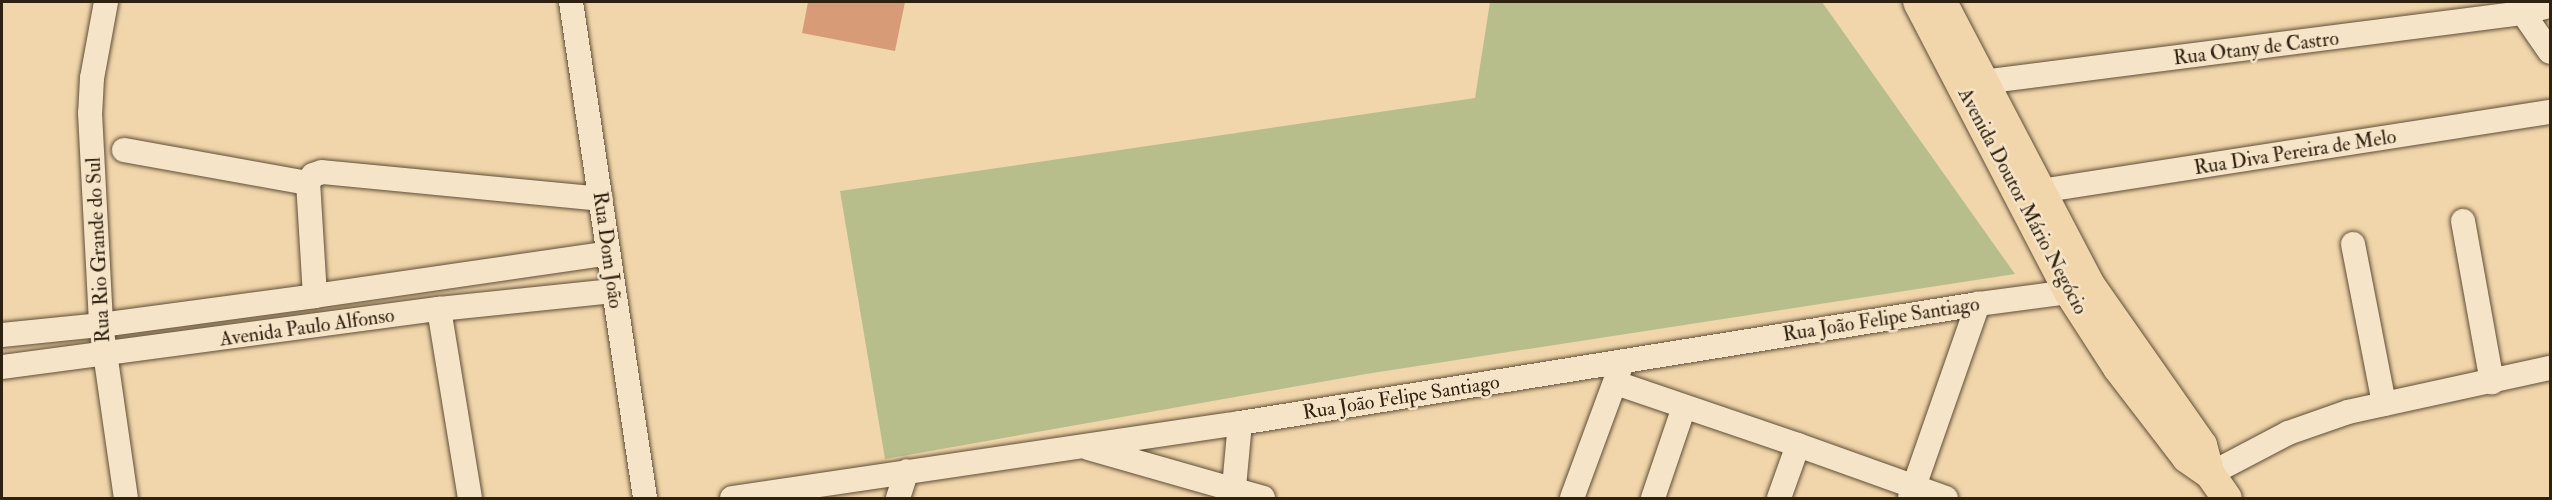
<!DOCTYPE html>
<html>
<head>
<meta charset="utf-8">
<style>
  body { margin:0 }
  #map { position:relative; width:2552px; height:500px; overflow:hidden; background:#f1d6ab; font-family:"IM FELL Double Pica",serif }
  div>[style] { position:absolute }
  .green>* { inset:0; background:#b8be8b }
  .building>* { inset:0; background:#d79b78 }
  .roads { filter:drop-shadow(0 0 2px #5f4e37) drop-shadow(0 0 2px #5f4e37) }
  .minor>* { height:24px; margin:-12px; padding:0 12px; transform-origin:12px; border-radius:12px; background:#f6e4c8 }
  .major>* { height:30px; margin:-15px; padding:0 15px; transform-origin:15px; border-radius:15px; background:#f1d6ab }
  span { translate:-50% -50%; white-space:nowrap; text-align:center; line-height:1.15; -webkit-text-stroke:5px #f6e4c8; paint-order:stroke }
  .street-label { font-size:20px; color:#2e2110 }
  .frame { position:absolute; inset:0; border:3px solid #2e2110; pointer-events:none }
</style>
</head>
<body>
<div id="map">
  <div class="green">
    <i style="clip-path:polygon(1490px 2px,1822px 2px,2015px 274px,1366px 374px,885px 459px,840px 191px,1475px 98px)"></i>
  </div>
  <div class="building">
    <i style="clip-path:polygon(808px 2px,905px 2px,895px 51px,802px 33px)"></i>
  </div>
  <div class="roads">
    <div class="minor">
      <i style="left:106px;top:2px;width:77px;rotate:100.4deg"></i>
      <i style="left:92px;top:78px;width:35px;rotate:93deg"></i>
      <i style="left:90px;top:113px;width:212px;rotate:87deg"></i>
      <i style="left:101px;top:325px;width:175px;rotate:81.8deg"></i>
      <i style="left:571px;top:2px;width:501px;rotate:81.51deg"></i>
      <i style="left:2523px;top:13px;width:47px;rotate:55.3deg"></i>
      <i style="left:1967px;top:84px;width:561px;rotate:-7.28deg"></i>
      <i style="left:2523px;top:13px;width:28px;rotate:-15deg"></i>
      <i style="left:124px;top:150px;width:187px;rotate:10.2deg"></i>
      <i style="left:2040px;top:191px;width:516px;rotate:-8.81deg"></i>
      <i style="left:2463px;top:221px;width:164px;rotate:79.8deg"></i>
      <i style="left:2353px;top:244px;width:163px;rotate:79deg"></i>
      <i style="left:315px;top:296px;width:113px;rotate:-93.5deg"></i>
      <i style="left:308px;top:183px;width:9px;rotate:-58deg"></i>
      <i style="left:313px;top:175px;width:9px;rotate:-18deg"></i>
      <i style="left:322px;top:172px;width:280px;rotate:5.5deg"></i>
      <i style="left:439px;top:309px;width:192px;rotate:80.7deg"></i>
      <i style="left:2px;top:335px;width:100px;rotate:-5.8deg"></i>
      <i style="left:101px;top:325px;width:216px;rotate:-7.7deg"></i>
      <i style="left:315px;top:296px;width:296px;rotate:-8.3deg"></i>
      <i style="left:2px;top:367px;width:441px;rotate:-7.6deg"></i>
      <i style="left:439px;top:309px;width:175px;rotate:-5.9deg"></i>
      <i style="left:1616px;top:383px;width:192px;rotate:18.8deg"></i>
      <i style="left:1798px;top:445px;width:157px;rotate:19.7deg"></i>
      <i style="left:1088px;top:448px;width:182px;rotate:15.9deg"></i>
      <i style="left:2210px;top:474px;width:88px;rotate:-27.7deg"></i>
      <i style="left:2288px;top:433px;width:64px;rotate:-19.3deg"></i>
      <i style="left:2348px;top:412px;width:207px;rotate:-12.3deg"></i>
      <i style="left:732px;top:498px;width:514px;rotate:-8.4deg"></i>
      <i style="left:1240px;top:423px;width:748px;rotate:-9.16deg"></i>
      <i style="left:1978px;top:304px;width:92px;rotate:-7.5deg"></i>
      <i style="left:898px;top:498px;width:28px;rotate:-72deg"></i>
      <i style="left:1233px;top:498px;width:75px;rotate:-84.7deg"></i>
      <i style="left:1572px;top:498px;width:139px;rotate:-69.7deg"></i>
      <i style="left:1653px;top:498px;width:96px;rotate:-71.2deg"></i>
      <i style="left:1779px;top:498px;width:56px;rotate:-70.3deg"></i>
      <i style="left:1910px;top:498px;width:206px;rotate:-70.7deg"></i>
    </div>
    <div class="major">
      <i style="left:1918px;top:2px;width:327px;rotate:62.5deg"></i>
      <i style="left:2069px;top:292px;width:90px;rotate:57.2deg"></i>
      <i style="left:2118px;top:368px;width:113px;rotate:52.5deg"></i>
      <i style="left:2187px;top:458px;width:28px;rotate:35deg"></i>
      <i style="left:1942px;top:2px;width:319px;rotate:62.4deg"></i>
      <i style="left:2090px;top:285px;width:195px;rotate:55deg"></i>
      <i style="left:2202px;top:445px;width:30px;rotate:75deg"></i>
      <i style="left:2210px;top:474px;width:29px;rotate:55deg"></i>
    </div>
  </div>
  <div class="street-label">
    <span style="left:2256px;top:48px;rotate:-7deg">Rua Otany de Castro</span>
    <span style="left:2295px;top:152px;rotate:-9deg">Rua Diva Pereira de Melo</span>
    <span style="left:2023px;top:201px;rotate:62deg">Avenida Doutor Mário Negócio</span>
    <span style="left:98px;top:250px;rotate:-93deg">Rua Rio Grande do Sul</span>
    <span style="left:608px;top:250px;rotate:82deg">Rua Dom João</span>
    <span style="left:1881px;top:319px;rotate:-9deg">Rua João Felipe Santiago</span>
    <span style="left:307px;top:327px;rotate:-8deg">Avenida Paulo Alfonso</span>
    <span style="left:1401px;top:397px;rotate:-9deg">Rua João Felipe Santiago</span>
  </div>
  <div class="frame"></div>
</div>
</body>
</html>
